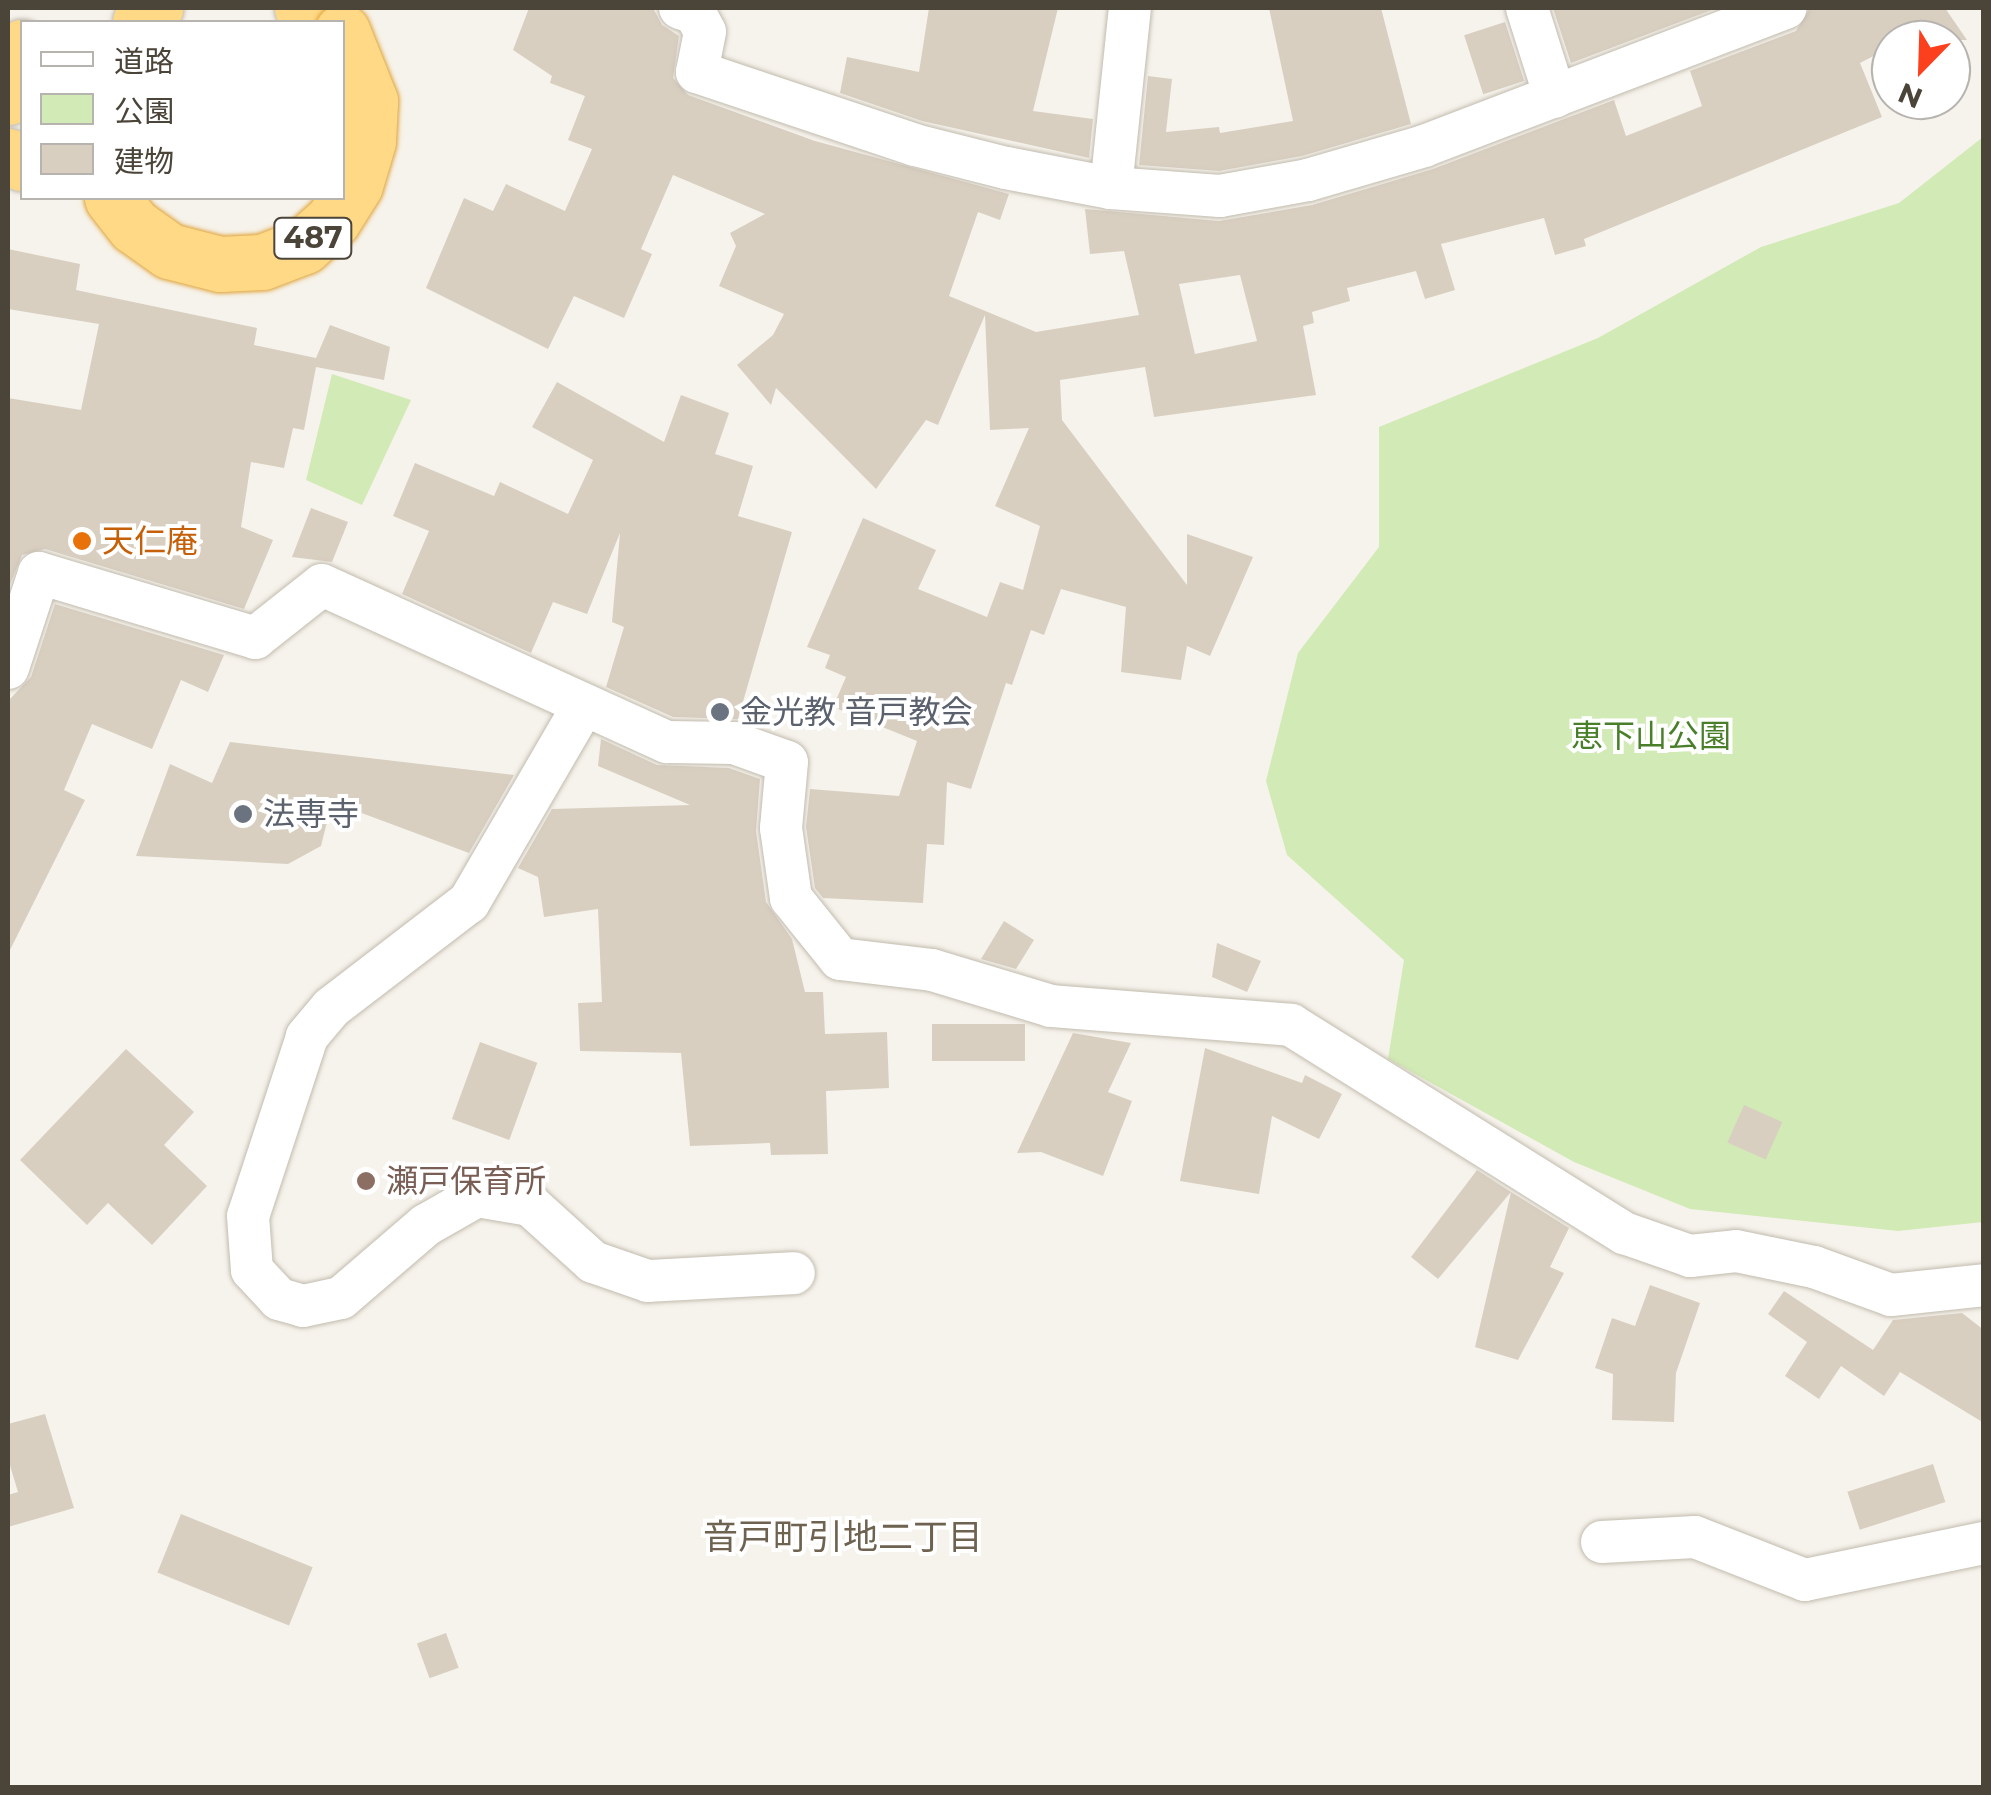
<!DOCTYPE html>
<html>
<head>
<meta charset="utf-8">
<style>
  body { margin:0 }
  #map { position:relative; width:1991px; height:1795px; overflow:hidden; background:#f6f3ec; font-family:Montserrat,"Noto Sans JP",sans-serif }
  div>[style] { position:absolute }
  .green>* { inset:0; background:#d2eab5 }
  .building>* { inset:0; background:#d8cfc1; transform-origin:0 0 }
  .roads { filter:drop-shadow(0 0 2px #c2bbae) drop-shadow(0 0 2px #c2bbae) }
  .minor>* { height:42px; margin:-21px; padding:0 21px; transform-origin:21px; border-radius:21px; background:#fff }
  .trunk>* { height:55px; margin:-27.5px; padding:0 27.5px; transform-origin:27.5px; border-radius:27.5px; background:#ffd985 }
  .bridges { filter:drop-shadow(0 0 2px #e0a43c) drop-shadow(0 0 2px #e0a43c) }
  .trunk-bridge>* { height:55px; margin:-27.5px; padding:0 27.5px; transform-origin:27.5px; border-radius:27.5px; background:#ffd985 }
  .dots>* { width:28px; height:28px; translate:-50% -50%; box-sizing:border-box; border:5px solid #fff; border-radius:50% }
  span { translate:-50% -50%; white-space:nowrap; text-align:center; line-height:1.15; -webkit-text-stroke:8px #fff; paint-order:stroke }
  .shield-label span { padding:2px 8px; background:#fff; border:2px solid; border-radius:8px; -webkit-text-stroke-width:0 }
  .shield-label { font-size:30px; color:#4b4439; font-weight:700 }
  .food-label { font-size:32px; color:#c56008 }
  .left { translate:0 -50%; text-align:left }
  .worship-label { font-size:32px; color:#5b616d }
  .park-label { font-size:32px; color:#4a7f2a }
  .education-label { font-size:32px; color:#785e54 }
  .neighbourhood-label { font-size:35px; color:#6e6250 }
  .frame { position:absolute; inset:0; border:10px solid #4b4439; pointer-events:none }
  .legend { position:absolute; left:20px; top:20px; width:325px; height:180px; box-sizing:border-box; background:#fff; border:2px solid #b7b4b0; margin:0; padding:12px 18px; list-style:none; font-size:30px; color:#4b4439 }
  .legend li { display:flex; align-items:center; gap:20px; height:50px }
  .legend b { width:50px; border:2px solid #b7b4b0 }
  .north { position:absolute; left:1871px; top:20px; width:100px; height:100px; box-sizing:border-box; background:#fff; border:2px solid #b7b4b0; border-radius:50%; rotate:203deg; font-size:28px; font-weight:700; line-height:40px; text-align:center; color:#4b4439 }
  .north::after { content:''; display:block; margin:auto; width:35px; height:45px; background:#fc3f1d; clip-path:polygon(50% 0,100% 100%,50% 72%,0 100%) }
</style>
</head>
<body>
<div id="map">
  <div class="green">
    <i style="clip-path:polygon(1983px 137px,1983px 1222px,1898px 1231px,1690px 1209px,1574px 1162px,1388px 1059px,1404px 960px,1287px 855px,1266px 781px,1298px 653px,1379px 547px,1379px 427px,1598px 338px,1761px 247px,1899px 203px)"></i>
    <i style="clip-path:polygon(332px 374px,411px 400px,362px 505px,306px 480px)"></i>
  </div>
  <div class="building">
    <i style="clip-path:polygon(evenodd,529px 8px,653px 8px,662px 25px,679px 36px,673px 78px,688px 95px,815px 141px,1009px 194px,1000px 220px,978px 212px,949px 296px,1036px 332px,1139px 315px,1124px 251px,1090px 254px,1085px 209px,1219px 221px,1312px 205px,1433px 169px,1614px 100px,1626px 136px,1702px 106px,1690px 71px,1796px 31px,1810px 8px,1945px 8px,1967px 40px,1891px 40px,1891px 47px,1860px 63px,1882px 117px,1584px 239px,1586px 246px,1555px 255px,1544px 218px,1441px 244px,1455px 290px,1425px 299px,1416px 271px,1347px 288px,1350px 301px,1312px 312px,1314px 323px,1303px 326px,1316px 395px,1154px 417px,1145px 367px,1060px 380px,1062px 420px,1187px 585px,1187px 534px,1253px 557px,1210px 656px,1187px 646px,1181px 680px,1121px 672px,1126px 607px,1061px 589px,1044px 635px,1031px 630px,1012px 685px,1006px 683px,971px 789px,947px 782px,944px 845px,927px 844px,923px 903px,823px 898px,815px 888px,806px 827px,810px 789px,899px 796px,917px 741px,833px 707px,846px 677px,825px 668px,830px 655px,807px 647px,863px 518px,936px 550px,918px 589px,987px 617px,1000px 582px,1023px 590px,1040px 526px,995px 506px,1029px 428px,990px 430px,985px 315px,938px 425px,926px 420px,876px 489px,776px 388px,771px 405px,737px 365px,773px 335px,784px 314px,719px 286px,736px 246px,730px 233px,765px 214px,673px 175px,641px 249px,652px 254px,624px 318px,574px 296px,548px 349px,426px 288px,464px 198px,493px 211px,506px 184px,565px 211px,592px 149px,568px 140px,585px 96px,550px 83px,552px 76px,513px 50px,529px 8px,1240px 275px,1257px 341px,1195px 354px,1179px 284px,1240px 275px)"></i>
    <i style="clip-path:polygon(929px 8px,1058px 8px,1033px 111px,1093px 119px,1089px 158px,922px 121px,840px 93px,847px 57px,919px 72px)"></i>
    <i style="clip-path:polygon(1269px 8px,1381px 8px,1411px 124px,1302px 156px,1219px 171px,1139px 165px,1148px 76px,1172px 79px,1166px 132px,1219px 127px,1220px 133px,1293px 121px)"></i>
    <i style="clip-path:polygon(1553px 8px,1717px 8px,1571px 63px)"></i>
    <i style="left:1505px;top:22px;width:62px;height:43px;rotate:72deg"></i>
    <i style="clip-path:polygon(8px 249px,80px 264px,76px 290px,257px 328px,254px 345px,316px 358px,330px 325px,390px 347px,384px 380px,316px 367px,304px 430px,293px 428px,284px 468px,251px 462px,241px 527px,273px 540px,244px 609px,45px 549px,22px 555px,8px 589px,8px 398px,81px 410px,99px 324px,8px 309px)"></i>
    <i style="clip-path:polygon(557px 382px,664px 442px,681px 395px,729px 413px,715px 454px,753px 466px,738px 516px,792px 532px,738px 719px,673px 717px,606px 687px,624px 627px,612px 622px,620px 533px,587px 614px,553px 602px,531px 653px,402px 594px,429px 531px,393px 516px,415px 463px,494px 496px,500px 482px,568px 514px,593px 460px,532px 427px)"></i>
    <i style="clip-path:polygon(311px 508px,348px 522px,332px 562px,292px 557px)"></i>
    <i style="clip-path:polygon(55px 604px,224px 655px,208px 692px,181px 680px,152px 749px,92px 724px,64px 790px,85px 800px,8px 954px,8px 701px,31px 677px)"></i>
    <i style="clip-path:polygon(601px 739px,657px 765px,729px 768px,760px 779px,756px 831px,766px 902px,792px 939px,805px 992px,823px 992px,825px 1034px,887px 1032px,889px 1088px,826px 1091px,828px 1154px,771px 1155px,770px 1143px,690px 1146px,681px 1053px,580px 1051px,578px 1003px,602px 1002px,598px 909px,544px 917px,538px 877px,518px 868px,552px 809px,690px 805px,598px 766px)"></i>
    <i style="clip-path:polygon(230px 742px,369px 758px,514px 775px,469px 853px,332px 802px,321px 846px,288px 864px,136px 856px,170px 764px,212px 783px)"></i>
    <i style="clip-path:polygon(1004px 921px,1034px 940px,1016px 969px,981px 959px)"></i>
    <i style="clip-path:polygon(1217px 943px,1261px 961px,1247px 992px,1212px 977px)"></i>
    <i style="left:932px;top:1024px;width:93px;height:37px"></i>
    <i style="clip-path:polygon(1073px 1033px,1131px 1043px,1108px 1092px,1132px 1101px,1103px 1176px,1041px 1152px,1017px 1153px)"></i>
    <i style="left:480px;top:1042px;width:61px;height:82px;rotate:20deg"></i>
    <i style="clip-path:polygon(1205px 1048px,1302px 1083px,1305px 1075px,1342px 1094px,1319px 1139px,1272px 1116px,1259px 1194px,1180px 1181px)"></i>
    <i style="clip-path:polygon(126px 1049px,194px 1112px,164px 1145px,207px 1186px,152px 1245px,108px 1203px,87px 1225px,20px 1160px)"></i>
    <i style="left:1744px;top:1105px;width:42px;height:41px;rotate:24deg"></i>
    <i style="clip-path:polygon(1477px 1170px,1511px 1192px,1438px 1279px,1411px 1257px)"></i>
    <i style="clip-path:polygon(1511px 1192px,1569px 1228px,1550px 1267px,1564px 1273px,1518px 1360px,1475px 1347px)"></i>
    <i style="clip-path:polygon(1650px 1285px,1700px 1303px,1676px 1373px,1674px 1422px,1612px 1420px,1613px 1374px,1595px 1368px,1612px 1318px,1635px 1326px)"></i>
    <i style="clip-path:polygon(1784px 1291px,1873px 1350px,1893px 1320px,1962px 1313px,1984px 1330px,1984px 1423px,1900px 1372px,1884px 1396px,1841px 1366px,1819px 1399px,1785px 1376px,1807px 1342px,1768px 1314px)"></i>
    <i style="clip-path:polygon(45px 1414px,74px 1508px,8px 1527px,8px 1495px,18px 1492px,8px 1459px,8px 1424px)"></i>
    <i style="left:1933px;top:1464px;width:40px;height:90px;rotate:72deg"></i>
    <i style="left:181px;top:1514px;width:142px;height:63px;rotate:22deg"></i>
    <i style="left:446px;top:1633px;width:37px;height:31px;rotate:70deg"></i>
  </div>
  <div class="roads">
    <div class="minor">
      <i style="left:680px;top:8px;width:16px;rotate:18deg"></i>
      <i style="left:695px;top:13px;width:21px;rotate:62deg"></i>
      <i style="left:705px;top:32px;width:41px;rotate:101.3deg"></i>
      <i style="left:697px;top:72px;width:230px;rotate:18.5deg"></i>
      <i style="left:915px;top:145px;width:94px;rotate:14.2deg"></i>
      <i style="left:1006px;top:168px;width:107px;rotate:10.8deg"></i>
      <i style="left:1111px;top:188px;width:109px;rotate:4.2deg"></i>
      <i style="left:1220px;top:196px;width:89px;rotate:-10.3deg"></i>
      <i style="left:1308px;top:180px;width:121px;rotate:-16.3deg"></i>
      <i style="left:1424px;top:146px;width:387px;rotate:-20.9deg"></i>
      <i style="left:1527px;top:8px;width:93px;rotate:72.5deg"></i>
      <i style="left:1111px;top:188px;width:181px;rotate:-84deg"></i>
      <i style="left:8px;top:668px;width:100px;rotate:-71.9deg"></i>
      <i style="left:39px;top:573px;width:226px;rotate:16.7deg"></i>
      <i style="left:255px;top:638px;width:85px;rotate:-38.3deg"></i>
      <i style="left:322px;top:585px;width:379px;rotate:24.5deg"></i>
      <i style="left:667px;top:742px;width:67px;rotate:0.9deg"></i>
      <i style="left:734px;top:743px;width:56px;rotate:19.7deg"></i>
      <i style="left:787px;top:762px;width:66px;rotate:95.2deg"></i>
      <i style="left:781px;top:828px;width:71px;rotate:81.9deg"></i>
      <i style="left:791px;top:898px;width:78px;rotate:51.2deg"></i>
      <i style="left:840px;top:959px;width:93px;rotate:6.8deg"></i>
      <i style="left:932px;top:970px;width:124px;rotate:16.8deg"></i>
      <i style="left:1051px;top:1006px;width:241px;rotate:4.5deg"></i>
      <i style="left:1291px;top:1025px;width:393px;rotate:32deg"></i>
      <i style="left:1624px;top:1233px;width:70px;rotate:19.2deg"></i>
      <i style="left:1690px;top:1256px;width:46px;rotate:-6.2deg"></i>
      <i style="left:1736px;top:1251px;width:80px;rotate:11.6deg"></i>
      <i style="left:1814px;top:1267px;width:82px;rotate:20deg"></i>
      <i style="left:1891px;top:1295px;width:94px;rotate:-6.1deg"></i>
      <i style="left:582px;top:708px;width:225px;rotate:120.2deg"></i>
      <i style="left:469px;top:902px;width:174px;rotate:142.5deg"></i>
      <i style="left:331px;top:1008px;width:38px;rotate:130deg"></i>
      <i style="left:307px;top:1037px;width:188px;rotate:108.2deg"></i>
      <i style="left:248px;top:1216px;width:54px;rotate:85.8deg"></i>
      <i style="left:252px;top:1270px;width:40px;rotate:47deg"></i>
      <i style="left:279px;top:1299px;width:25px;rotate:16deg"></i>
      <i style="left:303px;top:1306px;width:39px;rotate:-12deg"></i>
      <i style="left:341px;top:1298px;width:112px;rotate:-40.7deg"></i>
      <i style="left:426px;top:1225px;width:59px;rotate:-29.6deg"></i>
      <i style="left:477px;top:1196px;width:54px;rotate:9.6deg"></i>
      <i style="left:530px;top:1205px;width:85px;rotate:42.1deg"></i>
      <i style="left:593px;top:1262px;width:58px;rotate:19.1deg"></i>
      <i style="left:648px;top:1281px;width:146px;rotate:-3.1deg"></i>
      <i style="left:1602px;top:1542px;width:93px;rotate:-3.1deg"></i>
      <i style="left:1695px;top:1537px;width:118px;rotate:21.4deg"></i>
      <i style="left:1805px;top:1580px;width:183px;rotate:-11.7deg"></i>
    </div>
    <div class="trunk">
      <i style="left:302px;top:8px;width:24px;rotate:36deg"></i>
      <i style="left:140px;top:22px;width:21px;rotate:-43deg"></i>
      <i style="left:8px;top:97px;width:52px;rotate:-74.4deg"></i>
      <i style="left:8px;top:156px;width:16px;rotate:27deg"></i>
    </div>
  </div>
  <div class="bridges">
    <div class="trunk-bridge">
      <i style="left:112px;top:198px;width:36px;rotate:52deg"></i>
      <i style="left:134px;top:226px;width:43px;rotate:35.5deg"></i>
      <i style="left:169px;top:251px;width:53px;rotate:14.3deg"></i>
      <i style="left:220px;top:264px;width:42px;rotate:-2.7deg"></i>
      <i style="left:262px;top:262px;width:45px;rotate:-20.9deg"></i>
      <i style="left:304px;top:246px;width:39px;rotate:-42deg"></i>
      <i style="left:333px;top:220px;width:41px;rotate:-57.8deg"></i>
      <i style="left:355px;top:185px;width:46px;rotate:-73.5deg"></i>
      <i style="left:368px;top:141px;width:40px;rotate:-87.1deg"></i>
      <i style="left:370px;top:101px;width:75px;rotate:-111.8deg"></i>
    </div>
  </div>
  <div class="dots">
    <i style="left:82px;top:541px;background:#e8710a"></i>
    <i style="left:720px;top:712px;background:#6b7280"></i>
    <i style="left:243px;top:814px;background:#6b7280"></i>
    <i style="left:366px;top:1181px;background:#8d6e63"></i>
  </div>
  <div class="shield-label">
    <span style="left:313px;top:238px">487</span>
  </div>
  <div class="food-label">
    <span class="left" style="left:102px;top:541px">天仁庵</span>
  </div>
  <div class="worship-label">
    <span class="left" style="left:740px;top:712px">金光教 音戸教会</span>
    <span class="left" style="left:263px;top:814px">法専寺</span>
  </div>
  <div class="park-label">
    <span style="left:1651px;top:736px">恵下山公園</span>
  </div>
  <div class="education-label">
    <span class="left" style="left:386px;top:1181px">瀬戸保育所</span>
  </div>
  <div class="neighbourhood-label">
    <span style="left:843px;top:1537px">音戸町引地二丁目</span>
  </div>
  <div class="frame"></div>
  <ul class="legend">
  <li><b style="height:12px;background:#fff"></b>道路</li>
  <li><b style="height:28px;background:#d2eab5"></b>公園</li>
  <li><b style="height:28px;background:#d8cfc1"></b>建物</li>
  </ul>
  <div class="north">N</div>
</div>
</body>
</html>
